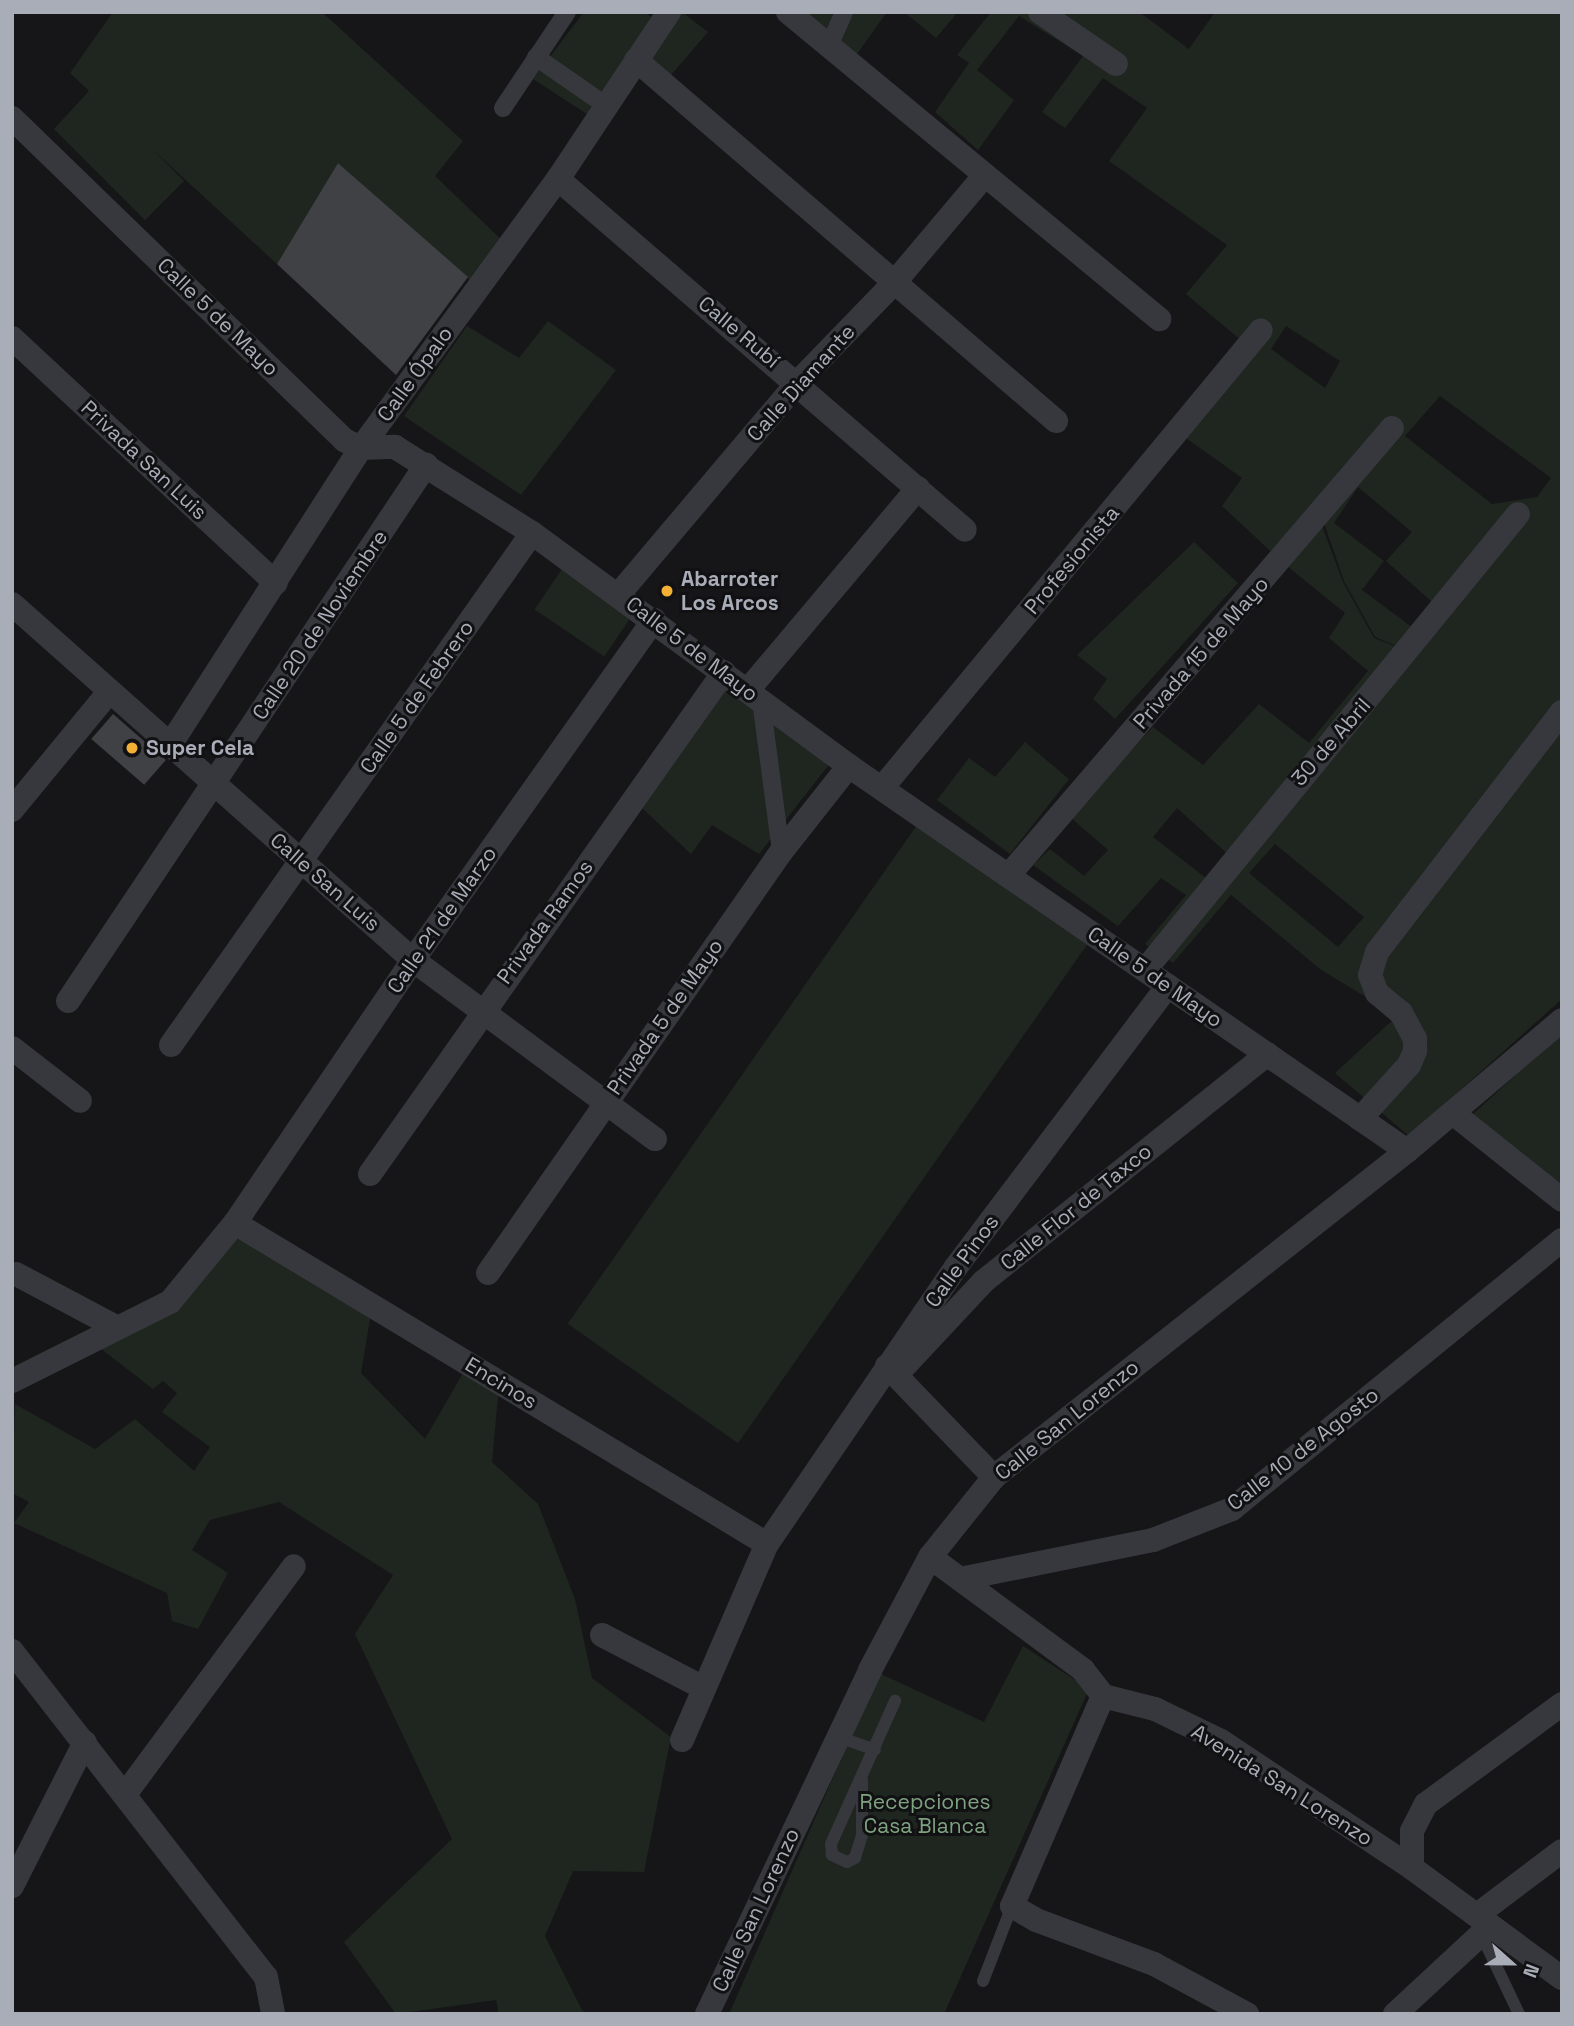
<!DOCTYPE html>
<html>
<head>
<meta charset="utf-8">
<style>
  body { margin:0 }
  #map { position:relative; width:1574px; height:2026px; overflow:hidden; background:#161618; font-family:"Space Grotesk",sans-serif }
  div>[style] { position:absolute }
  .green>* { inset:0; background:#1e261f; transform-origin:0 0 }
  .building>* { inset:0; background:#404145; transform-origin:0 0 }
  .service>* { height:12px; margin:-6px; padding:0 6px; transform-origin:6px; border-radius:6px; background:#37383d }
  .pedestrian>* { height:18px; margin:-9px; padding:0 9px; transform-origin:9px; border-radius:9px; background:#37383d }
  .minor>* { height:24px; margin:-12px; padding:0 12px; transform-origin:12px; border-radius:12px; background:#37383d }
  .dots>* { width:19px; height:19px; translate:-50% -50%; box-sizing:border-box; border:4px solid #111113; border-radius:50% }
  span { translate:-50% -50%; white-space:nowrap; text-align:center; line-height:1.15; -webkit-text-stroke:6px #111113; paint-order:stroke }
  .street-label { font-size:21px; color:#a8adb8 }
  .poi-label { font-size:21px; color:#a8adb8; font-weight:700 }
  .left { translate:0 -50%; text-align:left }
  .park-label { font-size:21px; color:#7fa381 }
  .frame { position:absolute; inset:0; border:14px solid #a8adb8; pointer-events:none }
  .north { position:absolute; left:1476px; top:1928px; width:70px; height:70px; -webkit-text-stroke:5px #111113; paint-order:stroke; rotate:111deg; font-size:19px; font-weight:700; line-height:28px; text-align:center; color:#a8adb8 }
  .north::after { content:''; display:block; margin:auto; width:24px; height:32px; background:#a8adb8; clip-path:polygon(50% 0,100% 100%,50% 72%,0 100%) }
</style>
</head>
<body>
<div id="map">
  <div class="green">
    <i style="clip-path:polygon(113px 12px,322px 12px,463px 141px,435px 176px,506px 244px,477px 286px,338px 163px,277px 264px,152px 149px,184px 181px,145px 220px,54px 129px,89px 91px,70px 73px)"></i>
    <i style="clip-path:polygon(584px 12px,645px 12px,659px 23px,593px 118px,533px 79px)"></i>
    <i style="clip-path:polygon(673px 12px,682px 12px,708px 32px,665px 82px,638px 60px)"></i>
    <i style="clip-path:polygon(793px 12px,887px 12px,852px 61px)"></i>
    <i style="clip-path:polygon(904px 12px,958px 12px,936px 38px)"></i>
    <i style="clip-path:polygon(evenodd,991px 12px,1139px 12px,1189px 49px,1215px 12px,1562px 12px,1562px 999px,1409px 1136px,1335px 1073px,1397px 1016px,1320px 969px,1231px 895px,1173px 963px,1145px 944px,1186px 895px,1161px 878px,1118px 926px,1033px 865px,1050px 849px,1084px 876px,1108px 850px,1070px 817px,1153px 727px,1203px 765px,1259px 704px,1309px 743px,1368px 671px,1329px 638px,1345px 613px,1287px 566px,1321px 523px,1343px 582px,1374px 638px,1418px 655px,1375px 637px,1344px 581px,1321px 514px,1280px 560px,1222px 506px,1242px 478px,1179px 433px,1249px 347px,1186px 294px,1227px 245px,1109px 161px,1147px 108px,1103px 78px,1065px 128px,1042px 112px,1083px 56px,1019px 16px,977px 70px,1014px 100px,978px 150px,935px 112px,969px 63px,957px 55px,991px 12px,1286px 326px,1340px 361px,1325px 388px,1271px 349px,1286px 326px,991px 12px,1440px 396px,1551px 478px,1537px 497px,1492px 504px,1405px 436px,1440px 396px,991px 12px,1358px 487px,1412px 532px,1386px 561px,1432px 602px,1416px 630px,1362px 590px,1384px 561px,1334px 523px,1358px 487px,991px 12px,1177px 808px,1231px 857px,1206px 878px,1153px 837px,1177px 808px,991px 12px,1275px 844px,1364px 917px,1338px 947px,1249px 873px,1275px 844px)"></i>
    <i style="clip-path:polygon(548px 321px,616px 370px,521px 495px,404px 416px,467px 326px,519px 358px)"></i>
    <i style="clip-path:polygon(1194px 542px,1238px 583px,1115px 719px,1093px 699px,1107px 679px,1077px 655px)"></i>
    <i style="left:562px;top:569px;width:84px;height:49px;rotate:34deg"></i>
    <i style="clip-path:polygon(726px 686px,831px 762px,759px 854px,712px 825px,691px 854px,642px 808px)"></i>
    <i style="clip-path:polygon(1025px 742px,1069px 779px,1010px 854px,937px 800px,969px 758px,995px 777px)"></i>
    <i style="left:917px;top:825px;width:208px;height:609px;rotate:35deg"></i>
    <i style="clip-path:polygon(1562px 1033px,1562px 1196px,1473px 1114px)"></i>
    <i style="clip-path:polygon(240px 1231px,371px 1313px,361px 1373px,425px 1439px,467px 1366px,499px 1386px,492px 1462px,538px 1504px,575px 1599px,592px 1678px,671px 1737px,644px 1872px,573px 1871px,545px 1936px,582px 2010px,588px 2014px,499px 2014px,496px 2000px,396px 2014px,344px 1942px,452px 1839px,355px 1634px,393px 1575px,279px 1502px,210px 1520px,192px 1550px,228px 1573px,198px 1629px,172px 1621px,167px 1593px,14px 1523px,29px 1502px,12px 1493px,15px 1404px,95px 1449px,135px 1419px,194px 1471px,210px 1447px,162px 1412px,177px 1393px,163px 1381px,153px 1389px,100px 1348px)"></i>
    <i style="clip-path:polygon(1023px 1646px,1089px 1689px,944px 2014px,729px 2014px,879px 1673px,984px 1722px)"></i>
  </div>
  <div class="building">
    <i style="clip-path:polygon(338px 163px,468px 277px,396px 375px,277px 264px)"></i>
    <i style="left:113px;top:714px;width:70px;height:33px;rotate:41deg"></i>
  </div>
  <div class="service">
    <i style="left:838px;top:1737px;width:39px;rotate:19deg"></i>
    <i style="left:862px;top:1780px;width:55px;rotate:90deg"></i>
    <i style="left:862px;top:1835px;width:24px;rotate:107deg"></i>
    <i style="left:855px;top:1858px;width:9px;rotate:153deg"></i>
    <i style="left:847px;top:1862px;width:17px;rotate:-155deg"></i>
    <i style="left:832px;top:1855px;width:11px;rotate:-95deg"></i>
    <i style="left:831px;top:1844px;width:157px;rotate:-65.9deg"></i>
    <i style="left:1481px;top:1934px;width:89px;rotate:64.6deg"></i>
    <i style="left:983px;top:1981px;width:80px;rotate:-68.9deg"></i>
  </div>
  <div class="pedestrian">
    <i style="left:829px;top:46px;width:37px;rotate:-66deg"></i>
    <i style="left:536px;top:57px;width:84px;rotate:34.8deg"></i>
    <i style="left:503px;top:108px;width:115px;rotate:-56.3deg"></i>
    <i style="left:761px;top:700px;width:153px;rotate:82.5deg"></i>
  </div>
  <div class="minor">
    <i style="left:788px;top:12px;width:482px;rotate:39.6deg"></i>
    <i style="left:1040px;top:12px;width:92px;rotate:34.4deg"></i>
    <i style="left:636px;top:60px;width:554px;rotate:40.68deg"></i>
    <i style="left:12px;top:118px;width:463px;rotate:44.1deg"></i>
    <i style="left:344px;top:440px;width:19px;rotate:25deg"></i>
    <i style="left:361px;top:448px;width:34px;rotate:-2deg"></i>
    <i style="left:395px;top:447px;width:162px;rotate:32.1deg"></i>
    <i style="left:532px;top:533px;width:393px;rotate:36.3deg"></i>
    <i style="left:849px;top:766px;width:678px;rotate:34.6deg"></i>
    <i style="left:558px;top:179px;width:537px;rotate:40.77deg"></i>
    <i style="left:12px;top:338px;width:360px;rotate:42.9deg"></i>
    <i style="left:619px;top:594px;width:277px;rotate:-49.8deg"></i>
    <i style="left:798px;top:382px;width:138px;rotate:-45.9deg"></i>
    <i style="left:894px;top:283px;width:141px;rotate:-49.9deg"></i>
    <i style="left:12px;top:604px;width:536px;rotate:41.6deg"></i>
    <i style="left:413px;top:960px;width:301px;rotate:36.5deg"></i>
    <i style="left:748px;top:690px;width:264px;rotate:-49.9deg"></i>
    <i style="left:172px;top:742px;width:350px;rotate:-57.3deg"></i>
    <i style="left:361px;top:448px;width:333px;rotate:-53.8deg"></i>
    <i style="left:558px;top:179px;width:201px;rotate:-56.4deg"></i>
    <i style="left:882px;top:788px;width:594px;rotate:-50.39deg"></i>
    <i style="left:12px;top:810px;width:153px;rotate:-50.6deg"></i>
    <i style="left:1008px;top:876px;width:590px;rotate:-49.4deg"></i>
    <i style="left:1145px;top:970px;width:589px;rotate:-50.72deg"></i>
    <i style="left:68px;top:1001px;width:645px;rotate:-56.26deg"></i>
    <i style="left:171px;top:1045px;width:626px;rotate:-54.81deg"></i>
    <i style="left:12px;top:1048px;width:86px;rotate:37.9deg"></i>
    <i style="left:1453px;top:1113px;width:139px;rotate:38.6deg"></i>
    <i style="left:1360px;top:1119px;width:73px;rotate:-47.8deg"></i>
    <i style="left:1409px;top:1065px;width:15px;rotate:-67deg"></i>
    <i style="left:1415px;top:1051px;width:12px;rotate:-90deg"></i>
    <i style="left:1415px;top:1039px;width:30px;rotate:-118deg"></i>
    <i style="left:1401px;top:1013px;width:31px;rotate:-140deg"></i>
    <i style="left:1377px;top:993px;width:19px;rotate:-111deg"></i>
    <i style="left:1370px;top:975px;width:24px;rotate:-73deg"></i>
    <i style="left:1377px;top:952px;width:303px;rotate:-52.4deg"></i>
    <i style="left:370px;top:1174px;width:614px;rotate:-54.81deg"></i>
    <i style="left:235px;top:1223px;width:621px;rotate:31.11deg"></i>
    <i style="left:488px;top:1273px;width:513px;rotate:-55.16deg"></i>
    <i style="left:781px;top:852px;width:110px;rotate:-51.7deg"></i>
    <i style="left:16px;top:1274px;width:115px;rotate:27.9deg"></i>
    <i style="left:887px;top:1366px;width:154px;rotate:46.1deg"></i>
    <i style="left:897px;top:1374px;width:127px;rotate:-46.9deg"></i>
    <i style="left:984px;top:1281px;width:363px;rotate:-38.7deg"></i>
    <i style="left:12px;top:1381px;width:177px;rotate:-26.6deg"></i>
    <i style="left:170px;top:1302px;width:102px;rotate:-50.6deg"></i>
    <i style="left:235px;top:1223px;width:318px;rotate:-55.9deg"></i>
    <i style="left:413px;top:960px;width:417px;rotate:-54.7deg"></i>
    <i style="left:930px;top:1557px;width:190px;rotate:36.4deg"></i>
    <i style="left:1083px;top:1670px;width:33px;rotate:52deg"></i>
    <i style="left:1103px;top:1696px;width:54px;rotate:14deg"></i>
    <i style="left:1155px;top:1709px;width:73px;rotate:25.9deg"></i>
    <i style="left:1221px;top:1741px;width:229px;rotate:33.6deg"></i>
    <i style="left:1412px;top:1868px;width:186px;rotate:36.3deg"></i>
    <i style="left:960px;top:1579px;width:197px;rotate:-11.4deg"></i>
    <i style="left:1153px;top:1540px;width:85px;rotate:-21.4deg"></i>
    <i style="left:1232px;top:1509px;width:426px;rotate:-39.2deg"></i>
    <i style="left:602px;top:1635px;width:115px;rotate:27.5deg"></i>
    <i style="left:12px;top:1651px;width:413px;rotate:52.1deg"></i>
    <i style="left:266px;top:1977px;width:38px;rotate:79deg"></i>
    <i style="left:1103px;top:1696px;width:229px;rotate:113.4deg"></i>
    <i style="left:1012px;top:1906px;width:28px;rotate:30deg"></i>
    <i style="left:1036px;top:1920px;width:126px;rotate:20.4deg"></i>
    <i style="left:1154px;top:1964px;width:106px;rotate:28.3deg"></i>
    <i style="left:682px;top:1740px;width:214px;rotate:-66.6deg"></i>
    <i style="left:767px;top:1544px;width:335px;rotate:-55.7deg"></i>
    <i style="left:956px;top:1267px;width:352px;rotate:-53deg"></i>
    <i style="left:126px;top:1793px;width:282px;rotate:-53.5deg"></i>
    <i style="left:1412px;top:1868px;width:37px;rotate:-90deg"></i>
    <i style="left:1412px;top:1831px;width:30px;rotate:-63deg"></i>
    <i style="left:1426px;top:1804px;width:169px;rotate:-36.3deg"></i>
    <i style="left:12px;top:1886px;width:161px;rotate:-63.1deg"></i>
    <i style="left:1477px;top:1915px;width:106px;rotate:-37deg"></i>
    <i style="left:707px;top:2014px;width:381px;rotate:-64.6deg"></i>
    <i style="left:870px;top:1670px;width:128px;rotate:-62deg"></i>
    <i style="left:930px;top:1557px;width:102px;rotate:-51.3deg"></i>
    <i style="left:994px;top:1477px;width:526px;rotate:-38.29deg"></i>
    <i style="left:1407px;top:1151px;width:203px;rotate:-40.2deg"></i>
    <i style="left:1395px;top:2014px;width:129px;rotate:-42.8deg"></i>
  </div>
  <div class="dots">
    <i style="left:667px;top:591px;background:#f2b134"></i>
    <i style="left:132px;top:748px;background:#f2b134"></i>
  </div>
  <div class="street-label">
    <span style="left:218px;top:317px;rotate:44deg">Calle 5 de Mayo</span>
    <span style="left:739px;top:332px;rotate:40deg">Calle Rubí</span>
    <span style="left:415px;top:374px;rotate:-54deg">Calle Ópalo</span>
    <span style="left:801px;top:383px;rotate:-48deg">Calle Diamante</span>
    <span style="left:144px;top:460px;rotate:43deg">Privada San Luis</span>
    <span style="left:1072px;top:560px;rotate:-50deg">Profesionista</span>
    <span style="left:320px;top:625px;rotate:-56deg">Calle 20 de Noviembre</span>
    <span style="left:692px;top:649px;rotate:37deg">Calle 5 de Mayo</span>
    <span style="left:1201px;top:653px;rotate:-49deg">Privada 15 de Mayo</span>
    <span style="left:417px;top:697px;rotate:-55deg">Calle 5 de Febrero</span>
    <span style="left:1331px;top:742px;rotate:-49deg">30 de Abril</span>
    <span style="left:325px;top:882px;rotate:41deg">Calle San Luis</span>
    <span style="left:442px;top:920px;rotate:-55deg">Calle 21 de Marzo</span>
    <span style="left:545px;top:922px;rotate:-54deg">Privada Ramos</span>
    <span style="left:1155px;top:977px;rotate:35deg">Calle 5 de Mayo</span>
    <span style="left:665px;top:1017px;rotate:-55deg">Privada 5 de Mayo</span>
    <span style="left:1076px;top:1207px;rotate:-39deg">Calle Flor de Taxco</span>
    <span style="left:962px;top:1261px;rotate:-54deg">Calle Pinos</span>
    <span style="left:501px;top:1383px;rotate:31deg">Encinos</span>
    <span style="left:1067px;top:1420px;rotate:-39deg">Calle San Lorenzo</span>
    <span style="left:1303px;top:1449px;rotate:-38deg">Calle 10 de Agosto</span>
    <span style="left:1282px;top:1785px;rotate:32deg">Avenida San Lorenzo</span>
    <span style="left:756px;top:1910px;rotate:-65deg">Calle San Lorenzo</span>
  </div>
  <div class="poi-label">
    <span class="left" style="left:681px;top:591px">Abarroter<br>Los Arcos</span>
    <span class="left" style="left:146px;top:748px">Super Cela</span>
  </div>
  <div class="park-label">
    <span style="left:925px;top:1814px">Recepciones<br>Casa Blanca</span>
  </div>
  <div class="frame"></div>
  <div class="north">N</div>
</div>
</body>
</html>
